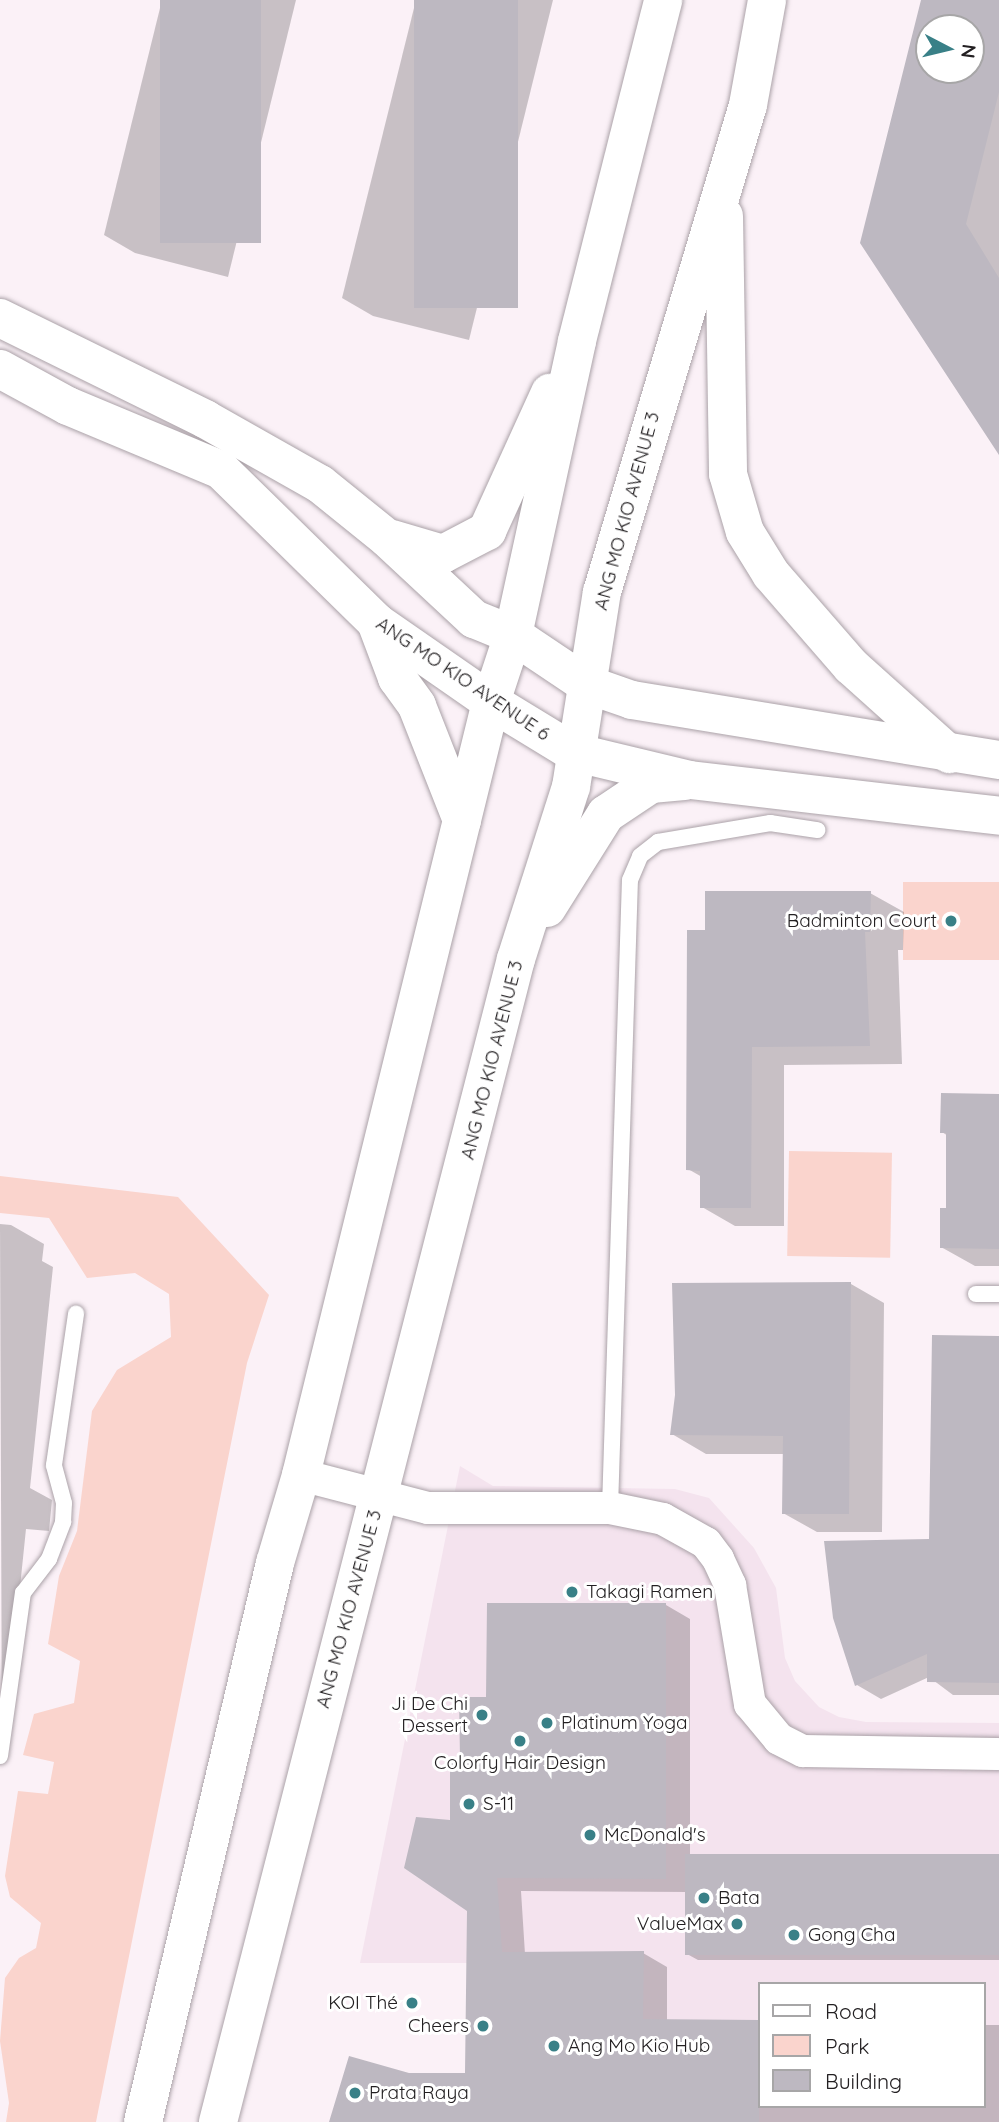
<!DOCTYPE html>
<html>
<head>
<meta charset="utf-8">
<style>
  body { margin:0 }
  #map { position:relative; width:999px; height:2122px; overflow:hidden; background:#fbf1f7; font-family:Quicksand,sans-serif }
  div>[style] { position:absolute }
  .built>* { inset:0; background:#f4e3ee }
  .green>* { inset:0; background:#fad4cd; transform-origin:0 0 }
  .shadow>* { inset:0; background:#0003 }
  .building>* { inset:0; background:#bdb8c1; transform-origin:0 0 }
  .roads { filter:drop-shadow(0 0 2px #aba2a8) drop-shadow(0 0 2px #aba2a8) }
  .lane>* { height:16px; margin:-8px; padding:0 8px; transform-origin:8px; border-radius:8px; background:#fff }
  .street>* { height:32px; margin:-16px; padding:0 16px; transform-origin:16px; border-radius:16px; background:#fff }
  .primary>* { height:38px; margin:-19px; padding:0 19px; transform-origin:19px; border-radius:19px; background:#fff }
  .dots>* { width:19px; height:19px; translate:-50% -50%; box-sizing:border-box; border:4px solid #fff; border-radius:50% }
  span { translate:-50% -50%; white-space:nowrap; text-align:center; line-height:1.15; -webkit-text-stroke:6px #fff; paint-order:stroke }
  .street-label { font-size:19px; color:#232022 }
  .poi-label { font-size:19px; color:#232022 }
  .right { translate:-100% -50%; text-align:right }
  .left { translate:0 -50%; text-align:left }
  .legend { position:absolute; left:758px; top:1982px; width:228px; height:126px; box-sizing:border-box; background:#fff; border:2px solid #a7a6a7; margin:0; padding:9px 12px; list-style:none; font-size:21px; color:#232022 }
  .legend li { display:flex; align-items:center; gap:14px; height:35px }
  .legend b { width:35px; border:2px solid #a7a6a7 }
  .north { position:absolute; left:915px; top:14px; width:70px; height:70px; box-sizing:border-box; background:#fff; border:2px solid #a7a6a7; border-radius:50%; rotate:97deg; font-size:19px; font-weight:700; line-height:28px; text-align:center; color:#232022 }
  .north::after { content:''; display:block; margin:auto; width:24px; height:32px; background:#398087; clip-path:polygon(50% 0,100% 100%,50% 72%,0 100%) }
</style>
</head>
<body>
<div id="map">
  <div class="built">
    <i style="clip-path:polygon(evenodd,460px 1466px,493px 1486px,675px 1489px,709px 1498px,754px 1548px,776px 1588px,785px 1658px,795px 1681px,819px 1707px,839px 1717px,866px 1722px,999px 1723px,999px 2122px,623px 2122px,623px 1963px,360px 1963px,460px 1466px,759px 1984px,983px 1984px,983px 2106px,759px 2106px,759px 1984px)"></i>
  </div>
  <div class="green">
    <i style="left:903px;top:882px;width:96px;height:78px"></i>
    <i style="left:789px;top:1151px;width:103px;height:105px;rotate:1deg"></i>
    <i style="clip-path:polygon(0 1176px,178px 1197px,269px 1295px,247px 1363px,96px 2122px,6px 2122px,9px 2103px,0 2041px,5px 1978px,19px 1958px,36px 1948px,41px 1923px,10px 1897px,5px 1876px,18px 1791px,48px 1794px,54px 1762px,23px 1755px,34px 1714px,74px 1703px,80px 1661px,48px 1644px,59px 1576px,77px 1531px,92px 1411px,117px 1370px,171px 1337px,169px 1294px,135px 1273px,87px 1278px,49px 1218px,0 1213px)"></i>
  </div>
  <div class="shadow">
    <i style="clip-path:polygon(162px 0,296px 0,228px 277px,135px 253px,104px 235px)"></i>
    <i style="clip-path:polygon(416px 0,553px 0,469px 340px,373px 316px,342px 298px)"></i>
    <i style="clip-path:polygon(evenodd,923px 0,999px 0,999px 452px,862px 243px,923px 0,929px 28px,971px 28px,971px 70px,929px 70px,929px 28px)"></i>
    <i style="clip-path:polygon(870px 893px,904px 912px,903px 950px,898px 950px,902px 1064px,784px 1065px,784px 1226px,735px 1226px,702px 1207px,702px 1177px,688px 1169px,706px 932px)"></i>
    <i style="clip-path:polygon(999px 1096px,999px 1266px,975px 1266px,941px 1247px,948px 1210px,948px 1136px,942px 1132px)"></i>
    <i style="clip-path:polygon(0 1224px,11px 1225px,44px 1244px,42px 1261px,53px 1267px,30px 1488px,52px 1500px,49px 1531px,26px 1529px,2px 1762px)"></i>
    <i style="clip-path:polygon(851px 1284px,884px 1303px,882px 1532px,817px 1532px,783px 1513px,784px 1454px,706px 1454px,672px 1434px)"></i>
    <i style="clip-path:polygon(999px 1338px,999px 1695px,953px 1695px,929px 1677px,881px 1699px,857px 1685px,931px 1541px)"></i>
    <i style="clip-path:polygon(488px 1605px,666px 1605px,690px 1619px,690px 1857px,999px 1856px,999px 1960px,698px 1960px,687px 1954px,687px 1892px,521px 1891px,525px 1954px,643px 1953px,667px 1967px,667px 2021px,759px 2022px,759px 2106px,983px 2106px,983px 2025px,999px 2025px,999px 2122px,333px 2122px,467px 2075px,468px 1910px,452px 1822px,461px 1760px,487px 1699px)"></i>
  </div>
  <div class="building">
    <i style="left:160px;top:0;width:101px;height:243px"></i>
    <i style="left:414px;top:0;width:104px;height:308px"></i>
    <i style="clip-path:polygon(evenodd,921px 0,999px 0,999px 92px,966px 224px,999px 278px,999px 455px,860px 243px,921px 0,929px 28px,971px 28px,971px 70px,929px 70px,929px 28px)"></i>
    <i style="clip-path:polygon(705px 891px,871px 891px,870px 932px,865px 932px,870px 1046px,752px 1047px,751px 1208px,700px 1208px,700px 1171px,686px 1170px,687px 930px,705px 930px)"></i>
    <i style="clip-path:polygon(941px 1093px,999px 1094px,999px 1249px,940px 1248px,940px 1208px,946px 1208px,946px 1133px,940px 1133px)"></i>
    <i style="clip-path:polygon(851px 1282px,849px 1514px,782px 1514px,783px 1436px,670px 1435px,675px 1395px,672px 1283px)"></i>
    <i style="clip-path:polygon(932px 1335px,999px 1336px,999px 1683px,927px 1682px,927px 1654px,855px 1686px,833px 1618px,824px 1541px,929px 1539px)"></i>
    <i style="clip-path:polygon(487px 1603px,666px 1603px,666px 1879px,497px 1878px,502px 1952px,644px 1951px,643px 2019px,759px 2020px,759px 2122px,329px 2122px,349px 2056px,409px 2073px,465px 2073px,467px 1911px,404px 1868px,416px 1817px,450px 1820px,450px 1759px,460px 1759px,459px 1697px,486px 1697px)"></i>
    <i style="left:999px;top:1854px;width:101px;height:314px;rotate:90deg"></i>
  </div>
  <div class="roads">
    <div class="lane">
      <i style="left:976px;top:1294px;width:23px"></i>
      <i style="left:610px;top:1508px;width:628px;rotate:-88.18deg"></i>
      <i style="left:630px;top:880px;width:26px;rotate:-67deg"></i>
      <i style="left:640px;top:856px;width:23px;rotate:-38deg"></i>
      <i style="left:658px;top:842px;width:114px;rotate:-9.6deg"></i>
      <i style="left:770px;top:823px;width:48px;rotate:8.5deg"></i>
      <i style="left:0;top:1756px;width:165px;rotate:-82deg"></i>
      <i style="left:23px;top:1593px;width:43px;rotate:-52.6deg"></i>
      <i style="left:49px;top:1559px;width:40px;rotate:-69deg"></i>
      <i style="left:63px;top:1522px;width:19px;rotate:-87deg"></i>
      <i style="left:64px;top:1503px;width:39px;rotate:-105deg"></i>
      <i style="left:54px;top:1465px;width:153px;rotate:-81.7deg"></i>
    </div>
    <div class="street">
      <i style="left:301px;top:1475px;width:131px;rotate:14.6deg"></i>
      <i style="left:428px;top:1508px;width:182px"></i>
      <i style="left:610px;top:1508px;width:54px;rotate:11.7deg"></i>
      <i style="left:663px;top:1519px;width:49px;rotate:29.2deg"></i>
      <i style="left:706px;top:1543px;width:20px;rotate:53deg"></i>
      <i style="left:718px;top:1559px;width:29px;rotate:65deg"></i>
      <i style="left:730px;top:1585px;width:121px;rotate:80.5deg"></i>
      <i style="left:750px;top:1704px;width:45px;rotate:50.4deg"></i>
      <i style="left:779px;top:1739px;width:27px;rotate:27deg"></i>
      <i style="left:803px;top:1751px;width:196px;rotate:0.9deg"></i>
    </div>
    <div class="primary">
      <i style="left:724px;top:216px;width:258px;rotate:89.1deg"></i>
      <i style="left:728px;top:474px;width:60px;rotate:73.7deg"></i>
      <i style="left:745px;top:532px;width:49px;rotate:58.2deg"></i>
      <i style="left:771px;top:574px;width:122px;rotate:49deg"></i>
      <i style="left:851px;top:666px;width:132px;rotate:41.9deg"></i>
      <i style="left:0;top:318px;width:229px;rotate:26.2deg"></i>
      <i style="left:205px;top:419px;width:132px;rotate:29.5deg"></i>
      <i style="left:320px;top:484px;width:86px;rotate:38.9deg"></i>
      <i style="left:387px;top:538px;width:119px;rotate:43deg"></i>
      <i style="left:474px;top:619px;width:42px;rotate:22.3deg"></i>
      <i style="left:513px;top:635px;width:88px;rotate:33.9deg"></i>
      <i style="left:586px;top:684px;width:49px;rotate:19.2deg"></i>
      <i style="left:632px;top:700px;width:372px;rotate:9.3deg"></i>
      <i style="left:0;top:369px;width:77px;rotate:28.6deg"></i>
      <i style="left:68px;top:406px;width:166px;rotate:22.7deg"></i>
      <i style="left:221px;top:470px;width:217px;rotate:44.4deg"></i>
      <i style="left:376px;top:622px;width:140px;rotate:34.8deg"></i>
      <i style="left:491px;top:702px;width:96px;rotate:31.4deg"></i>
      <i style="left:573px;top:752px;width:120px;rotate:13.5deg"></i>
      <i style="left:690px;top:780px;width:311px;rotate:6.6deg"></i>
      <i style="left:392px;top:539px;width:53px;rotate:16.4deg"></i>
      <i style="left:443px;top:554px;width:50px;rotate:-27.6deg"></i>
      <i style="left:487px;top:531px;width:152px;rotate:-65.5deg"></i>
      <i style="left:376px;top:622px;width:60px;rotate:69.4deg"></i>
      <i style="left:397px;top:678px;width:34px;rotate:54deg"></i>
      <i style="left:417px;top:706px;width:123px;rotate:68.5deg"></i>
      <i style="left:547px;top:908px;width:111px;rotate:-57.9deg"></i>
      <i style="left:606px;top:814px;width:54px;rotate:-33.7deg"></i>
      <i style="left:651px;top:784px;width:33px;rotate:-5deg"></i>
      <i style="left:143px;top:2122px;width:574px;rotate:-76.71deg"></i>
      <i style="left:275px;top:1563px;width:92px;rotate:-73.5deg"></i>
      <i style="left:301px;top:1475px;width:796px;rotate:-76.19deg"></i>
      <i style="left:491px;top:702px;width:71px;rotate:-71.8deg"></i>
      <i style="left:513px;top:635px;width:301px;rotate:-77.7deg"></i>
      <i style="left:577px;top:341px;width:352px;rotate:-75.8deg"></i>
      <i style="left:218px;top:2122px;width:1201px;rotate:-75.63deg"></i>
      <i style="left:516px;top:959px;width:181px;rotate:-72.3deg"></i>
      <i style="left:571px;top:787px;width:197px;rotate:-81deg"></i>
      <i style="left:602px;top:592px;width:508px;rotate:-73.31deg"></i>
      <i style="left:748px;top:105px;width:107px;rotate:-79.7deg"></i>
    </div>
  </div>
  <div class="dots">
    <i style="left:951px;top:921px;background:#398087"></i>
    <i style="left:572px;top:1592px;background:#398087"></i>
    <i style="left:482px;top:1715px;background:#398087"></i>
    <i style="left:547px;top:1723px;background:#398087"></i>
    <i style="left:520px;top:1741px;background:#398087"></i>
    <i style="left:469px;top:1804px;background:#398087"></i>
    <i style="left:590px;top:1835px;background:#398087"></i>
    <i style="left:704px;top:1898px;background:#398087"></i>
    <i style="left:737px;top:1924px;background:#398087"></i>
    <i style="left:794px;top:1935px;background:#398087"></i>
    <i style="left:412px;top:2003px;background:#398087"></i>
    <i style="left:483px;top:2026px;background:#398087"></i>
    <i style="left:554px;top:2046px;background:#398087"></i>
    <i style="left:355px;top:2093px;background:#398087"></i>
  </div>
  <div class="street-label">
    <span style="left:627px;top:511px;rotate:-75deg">ANG MO KIO AVENUE 3</span>
    <span style="left:463px;top:679px;rotate:34deg">ANG MO KIO AVENUE 6</span>
    <span style="left:492px;top:1060px;rotate:-76deg">ANG MO KIO AVENUE 3</span>
    <span style="left:349px;top:1609px;rotate:-75deg">ANG MO KIO AVENUE 3</span>
  </div>
  <div class="poi-label">
    <span class="right" style="left:937px;top:921px">Badminton Court</span>
    <span class="left" style="left:586px;top:1592px">Takagi Ramen</span>
    <span class="right" style="left:468px;top:1715px">Ji De Chi<br>Dessert</span>
    <span class="left" style="left:561px;top:1723px">Platinum Yoga</span>
    <span style="left:520px;top:1763px">Colorfy Hair Design</span>
    <span class="left" style="left:483px;top:1804px">S-11</span>
    <span class="left" style="left:604px;top:1835px">McDonald's</span>
    <span class="left" style="left:718px;top:1898px">Bata</span>
    <span class="right" style="left:723px;top:1924px">ValueMax</span>
    <span class="left" style="left:808px;top:1935px">Gong Cha</span>
    <span class="right" style="left:398px;top:2003px">KOI Thé</span>
    <span class="right" style="left:469px;top:2026px">Cheers</span>
    <span class="left" style="left:568px;top:2046px">Ang Mo Kio Hub</span>
    <span class="left" style="left:369px;top:2093px">Prata Raya</span>
  </div>
  <ul class="legend">
  <li><b style="height:9px;background:#fff"></b>Road</li>
  <li><b style="height:19px;background:#fad4cd"></b>Park</li>
  <li><b style="height:19px;background:#bdb8c1"></b>Building</li>
  </ul>
  <div class="north">N</div>
</div>
</body>
</html>
